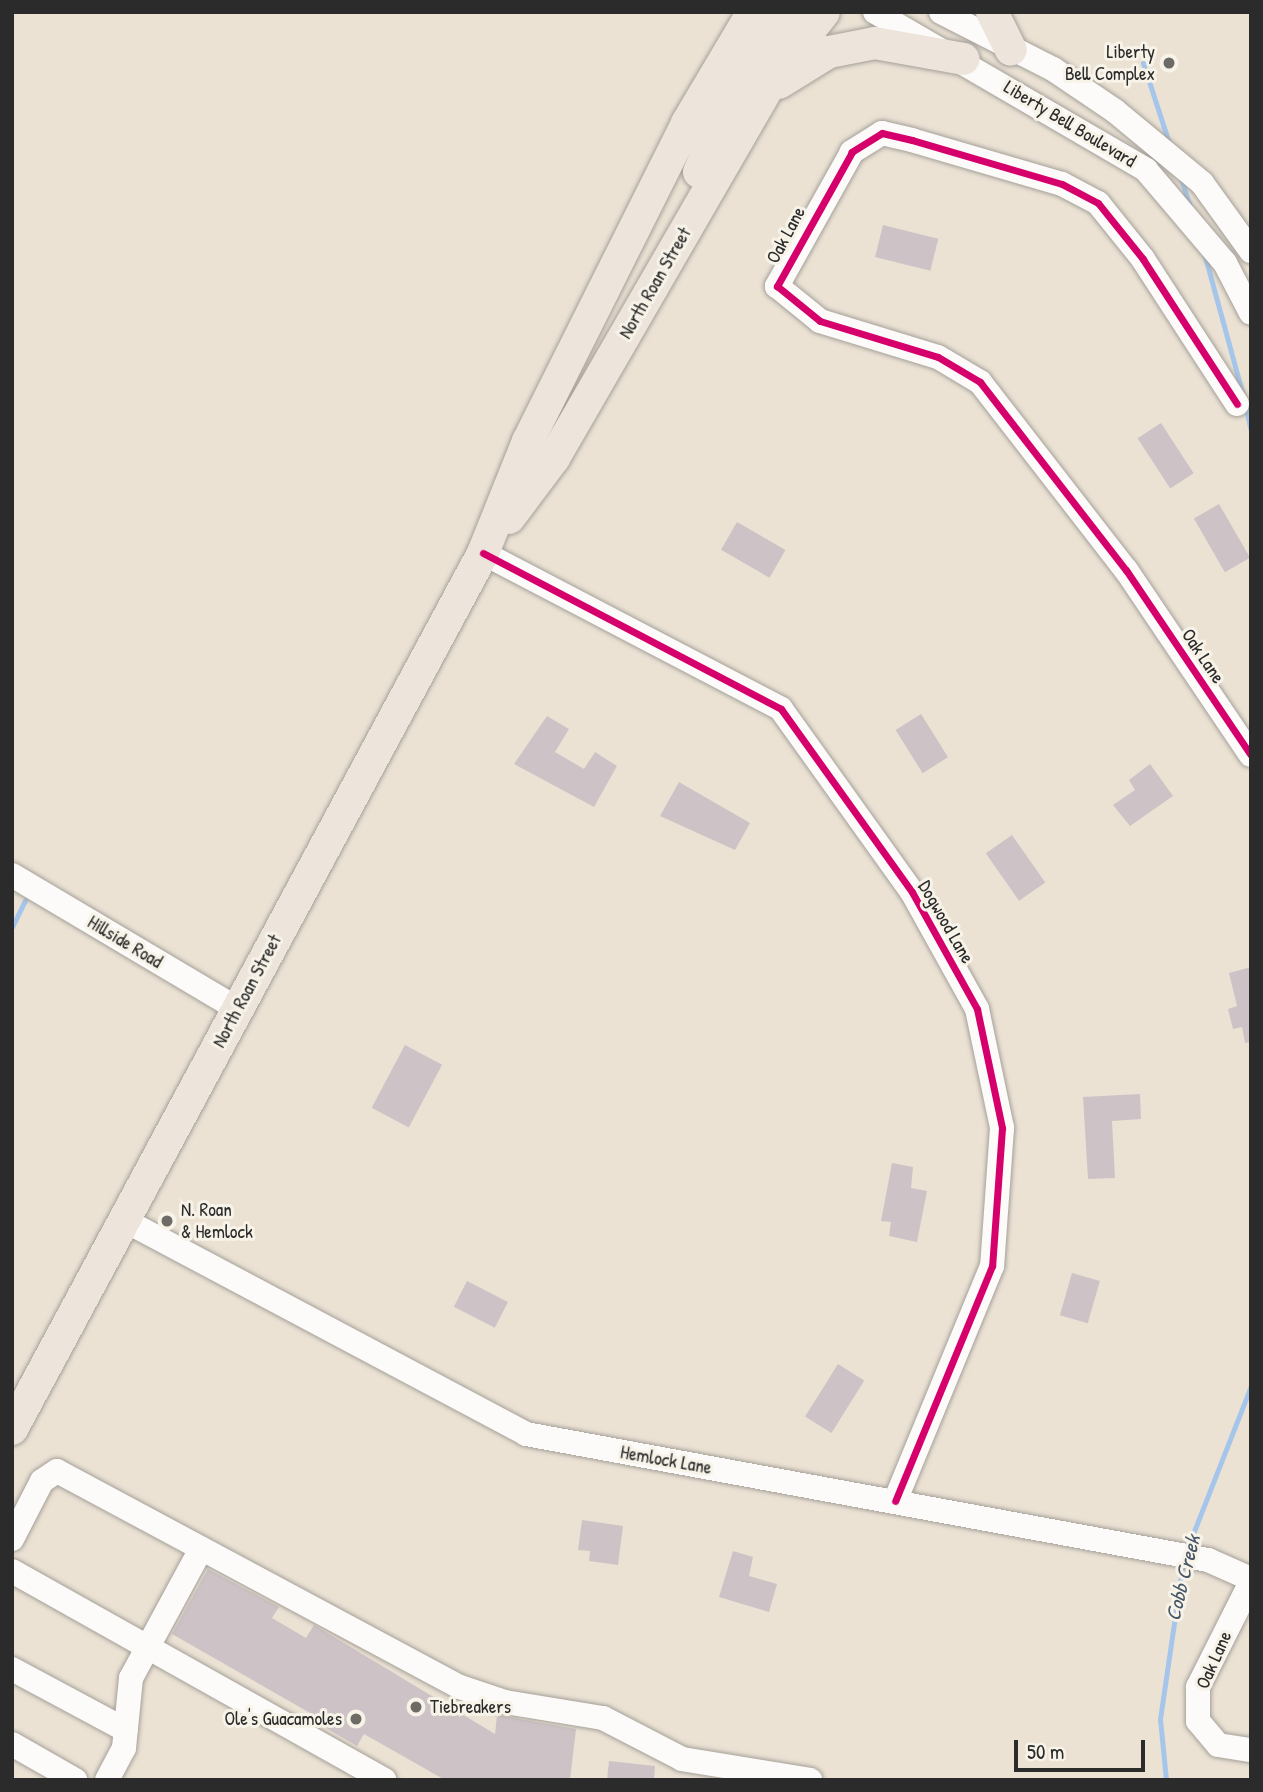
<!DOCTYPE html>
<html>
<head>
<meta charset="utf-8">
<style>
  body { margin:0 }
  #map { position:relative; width:1263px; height:1792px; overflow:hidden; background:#ebe2d4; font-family:"Patrick Hand",sans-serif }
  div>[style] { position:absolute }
  .stream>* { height:5px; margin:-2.5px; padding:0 2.5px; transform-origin:2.5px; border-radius:2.5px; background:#a5c6ea }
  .building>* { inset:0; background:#cdc3c6; transform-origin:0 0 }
  .roads { filter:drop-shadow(0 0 2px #a5a099) drop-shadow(0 0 2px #a5a099) }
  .minor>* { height:24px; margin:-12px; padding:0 12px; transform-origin:12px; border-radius:12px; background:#fcfbf9 }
  .major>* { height:32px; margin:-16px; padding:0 16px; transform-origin:16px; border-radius:16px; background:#ede5dc }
  .cycleway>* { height:7px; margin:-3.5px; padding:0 3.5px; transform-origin:3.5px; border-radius:3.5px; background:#d6006c }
  .dots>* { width:19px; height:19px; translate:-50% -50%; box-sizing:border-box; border:4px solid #f7f3e8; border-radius:50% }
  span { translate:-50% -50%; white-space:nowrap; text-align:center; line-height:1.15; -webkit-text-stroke:6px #f7f3e8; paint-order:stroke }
  .poi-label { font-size:19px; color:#2b2b2b }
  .right { translate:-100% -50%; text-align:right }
  .left { translate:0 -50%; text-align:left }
  .street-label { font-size:19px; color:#2b2b2b }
  .water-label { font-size:21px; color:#475667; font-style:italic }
  .frame { position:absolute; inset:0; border:14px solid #2b2b2b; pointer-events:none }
  .scale { position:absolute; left:1014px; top:1740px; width:131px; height:32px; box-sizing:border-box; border:4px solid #2b2b2b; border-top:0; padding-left:9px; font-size:21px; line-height:24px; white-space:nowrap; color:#2b2b2b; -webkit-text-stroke:5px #f7f3e8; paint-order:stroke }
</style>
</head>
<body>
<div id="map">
  <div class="stream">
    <i style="left:1143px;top:63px;width:84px;rotate:72deg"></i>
    <i style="left:1181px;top:179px;width:28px;rotate:72deg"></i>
    <i style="left:1204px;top:253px;width:144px;rotate:74.7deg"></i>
    <i style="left:1245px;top:405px;width:28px;rotate:77deg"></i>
    <i style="left:12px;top:927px;width:30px;rotate:-64deg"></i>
    <i style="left:1187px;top:1549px;width:175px;rotate:-68.6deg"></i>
    <i style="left:1166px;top:1780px;width:61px;rotate:-95.6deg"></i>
    <i style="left:1160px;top:1719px;width:159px;rotate:-81.7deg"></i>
  </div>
  <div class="building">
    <i style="left:883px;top:225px;width:57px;height:33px;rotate:14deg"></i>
    <i style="left:1161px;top:423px;width:60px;height:28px;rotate:57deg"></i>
    <i style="left:1219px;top:504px;width:62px;height:29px;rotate:60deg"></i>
    <i style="left:737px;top:522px;width:56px;height:32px;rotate:30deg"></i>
    <i style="left:921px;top:714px;width:51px;height:30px;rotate:58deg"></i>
    <i style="clip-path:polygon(547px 716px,569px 729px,555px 752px,584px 769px,595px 752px,617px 766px,594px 807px,514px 764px)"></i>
    <i style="clip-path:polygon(1150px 764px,1173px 796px,1130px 826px,1113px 805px,1135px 790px,1129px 780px)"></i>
    <i style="clip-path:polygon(679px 782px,750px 823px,735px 850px,660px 816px)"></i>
    <i style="left:1012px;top:835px;width:58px;height:32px;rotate:55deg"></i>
    <i style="clip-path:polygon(1251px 967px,1251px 1042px,1245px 1043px,1242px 1027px,1233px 1029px,1228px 1009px,1237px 1006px,1229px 973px)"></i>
    <i style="left:405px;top:1045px;width:42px;height:71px;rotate:28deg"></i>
    <i style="clip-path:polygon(1140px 1094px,1141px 1119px,1112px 1121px,1115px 1178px,1088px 1179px,1083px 1097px)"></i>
    <i style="clip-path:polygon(892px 1163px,913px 1167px,911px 1188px,927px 1191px,917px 1242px,889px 1236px,891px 1222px,881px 1221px)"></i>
    <i style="left:1072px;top:1273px;width:29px;height:44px;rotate:16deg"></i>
    <i style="left:467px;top:1281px;width:46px;height:29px;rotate:27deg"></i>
    <i style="left:838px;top:1364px;width:31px;height:62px;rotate:32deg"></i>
    <i style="clip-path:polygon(582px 1520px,623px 1526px,618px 1565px,589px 1561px,590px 1551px,578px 1550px)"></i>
    <i style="clip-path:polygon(733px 1551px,753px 1557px,749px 1576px,777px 1584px,769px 1612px,719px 1597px)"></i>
    <i style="clip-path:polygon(208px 1569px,279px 1607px,272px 1618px,306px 1638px,314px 1625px,495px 1734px,497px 1715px,576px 1729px,570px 1780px,445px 1780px,364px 1734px,357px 1746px,314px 1721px,317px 1717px,172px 1634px)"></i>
    <i style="clip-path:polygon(609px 1761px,655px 1766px,654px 1780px,607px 1780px)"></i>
  </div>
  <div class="roads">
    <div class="minor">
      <i style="left:875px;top:12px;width:314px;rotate:30.2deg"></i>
      <i style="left:1146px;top:170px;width:122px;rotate:49.7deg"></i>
      <i style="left:1225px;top:263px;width:56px;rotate:62.5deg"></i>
      <i style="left:941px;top:12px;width:126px;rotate:27deg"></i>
      <i style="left:1053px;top:69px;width:75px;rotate:34.1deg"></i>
      <i style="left:1115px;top:111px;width:113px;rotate:39.6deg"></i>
      <i style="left:1202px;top:183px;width:84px;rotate:54.2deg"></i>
      <i style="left:1237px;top:404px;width:173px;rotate:-123deg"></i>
      <i style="left:1143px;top:259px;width:72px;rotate:-128.8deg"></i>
      <i style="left:1098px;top:203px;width:41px;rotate:-152.2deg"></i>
      <i style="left:1062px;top:184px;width:156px;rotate:-163.7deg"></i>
      <i style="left:912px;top:140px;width:31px;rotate:-167deg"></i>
      <i style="left:882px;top:133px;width:36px;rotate:148deg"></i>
      <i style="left:852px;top:152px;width:154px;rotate:119.2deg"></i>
      <i style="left:777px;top:286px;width:55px;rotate:39.1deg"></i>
      <i style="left:820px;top:321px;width:123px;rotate:17deg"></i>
      <i style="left:938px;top:357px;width:49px;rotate:30.8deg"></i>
      <i style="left:980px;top:382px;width:238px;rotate:52.2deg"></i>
      <i style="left:1126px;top:570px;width:223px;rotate:56deg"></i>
      <i style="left:483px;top:553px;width:336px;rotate:27.6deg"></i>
      <i style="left:781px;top:709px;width:225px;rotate:54.4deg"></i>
      <i style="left:912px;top:892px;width:134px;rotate:60.9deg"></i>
      <i style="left:977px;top:1009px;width:122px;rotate:78.1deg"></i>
      <i style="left:1002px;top:1128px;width:138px;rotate:94.1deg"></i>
      <i style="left:992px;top:1266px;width:254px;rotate:112.4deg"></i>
      <i style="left:12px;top:875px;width:263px;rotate:30.7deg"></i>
      <i style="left:124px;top:1220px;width:455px;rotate:28deg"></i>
      <i style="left:526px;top:1434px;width:694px;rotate:10.47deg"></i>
      <i style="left:1208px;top:1560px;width:47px;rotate:23.8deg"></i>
      <i style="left:12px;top:1539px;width:65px;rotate:-62.7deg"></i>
      <i style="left:42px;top:1481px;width:18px;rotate:-34deg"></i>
      <i style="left:57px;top:1471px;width:457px;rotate:28.2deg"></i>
      <i style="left:460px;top:1687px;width:47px;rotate:18.4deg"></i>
      <i style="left:505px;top:1702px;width:99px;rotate:9.3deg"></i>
      <i style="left:603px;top:1718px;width:89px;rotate:27.4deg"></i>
      <i style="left:682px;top:1759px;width:130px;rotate:9.3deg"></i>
      <i style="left:12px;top:1571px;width:427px;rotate:29.3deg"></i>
      <i style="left:1251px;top:1582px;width:118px;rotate:116.8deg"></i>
      <i style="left:1198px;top:1687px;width:34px;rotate:90deg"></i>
      <i style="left:1198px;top:1721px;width:31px;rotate:50deg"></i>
      <i style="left:1218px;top:1745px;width:33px;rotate:9deg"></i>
      <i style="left:12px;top:1669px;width:129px;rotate:28.2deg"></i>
      <i style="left:12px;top:1744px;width:73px;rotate:29.7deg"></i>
      <i style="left:107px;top:1780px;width:36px;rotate:-62deg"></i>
      <i style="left:124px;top:1748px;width:70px;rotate:-84.3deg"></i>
      <i style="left:131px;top:1678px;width:147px;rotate:-61.5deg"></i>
    </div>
    <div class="major">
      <i style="left:992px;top:12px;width:42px;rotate:63.4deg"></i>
      <i style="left:779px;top:83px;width:59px;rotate:-31.8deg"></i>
      <i style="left:829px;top:52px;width:47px;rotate:-11.1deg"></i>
      <i style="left:875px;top:43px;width:90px;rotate:10.2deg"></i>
      <i style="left:699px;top:172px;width:81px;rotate:-66.6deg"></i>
      <i style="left:731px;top:98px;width:104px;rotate:-56deg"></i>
      <i style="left:509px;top:518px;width:75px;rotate:-53.1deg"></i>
      <i style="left:554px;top:458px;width:446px;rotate:-60deg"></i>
      <i style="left:777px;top:72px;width:76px;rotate:-51.9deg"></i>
      <i style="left:12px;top:1429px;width:995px;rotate:-61.73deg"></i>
      <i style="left:483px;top:553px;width:121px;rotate:-68.1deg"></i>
      <i style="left:528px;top:441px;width:356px;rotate:-63.4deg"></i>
      <i style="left:687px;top:123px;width:129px;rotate:-59.3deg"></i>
    </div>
  </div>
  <div class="cycleway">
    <i style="left:1237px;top:404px;width:173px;rotate:-123deg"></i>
    <i style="left:1143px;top:259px;width:72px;rotate:-128.8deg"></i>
    <i style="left:1098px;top:203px;width:41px;rotate:-152.2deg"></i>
    <i style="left:1062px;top:184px;width:156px;rotate:-163.7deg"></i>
    <i style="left:912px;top:140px;width:31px;rotate:-167deg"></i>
    <i style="left:882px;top:133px;width:36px;rotate:148deg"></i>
    <i style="left:852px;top:152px;width:154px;rotate:119.2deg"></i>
    <i style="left:777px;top:286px;width:55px;rotate:39.1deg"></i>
    <i style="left:820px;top:321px;width:123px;rotate:17deg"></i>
    <i style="left:938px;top:357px;width:49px;rotate:30.8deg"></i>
    <i style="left:980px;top:382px;width:238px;rotate:52.2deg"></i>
    <i style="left:1126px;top:570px;width:223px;rotate:56deg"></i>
    <i style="left:483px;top:553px;width:336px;rotate:27.6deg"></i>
    <i style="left:781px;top:709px;width:225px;rotate:54.4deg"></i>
    <i style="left:912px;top:892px;width:134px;rotate:60.9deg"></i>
    <i style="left:977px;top:1009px;width:122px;rotate:78.1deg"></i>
    <i style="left:1002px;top:1128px;width:138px;rotate:94.1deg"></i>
    <i style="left:992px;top:1266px;width:254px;rotate:112.4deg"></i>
  </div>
  <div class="dots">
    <i style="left:1169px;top:63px;background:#6e6b66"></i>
    <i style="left:167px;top:1221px;background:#6e6b66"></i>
    <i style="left:416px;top:1707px;background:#6e6b66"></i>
    <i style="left:356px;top:1719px;background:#6e6b66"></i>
  </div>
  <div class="poi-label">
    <span class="right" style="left:1155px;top:63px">Liberty<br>Bell Complex</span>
    <span class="left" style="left:181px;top:1221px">N. Roan<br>&amp; Hemlock</span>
    <span class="left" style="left:430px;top:1707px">Tiebreakers</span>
    <span class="right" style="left:342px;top:1719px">Ole's Guacamoles</span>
  </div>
  <div class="street-label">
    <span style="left:1070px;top:124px;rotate:31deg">Liberty Bell Boulevard</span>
    <span style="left:786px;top:235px;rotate:-62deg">Oak Lane</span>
    <span style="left:655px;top:283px;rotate:-60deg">North Roan Street</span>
    <span style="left:1203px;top:656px;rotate:56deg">Oak Lane</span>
    <span style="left:946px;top:922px;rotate:60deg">Dogwood Lane</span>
    <span style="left:125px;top:942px;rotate:31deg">Hillside Road</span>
    <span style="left:247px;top:991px;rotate:-62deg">North Roan Street</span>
    <span style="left:666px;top:1460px;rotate:10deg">Hemlock Lane</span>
    <span style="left:1214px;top:1660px;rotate:-66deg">Oak Lane</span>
  </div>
  <div class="water-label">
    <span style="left:1183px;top:1578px;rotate:-76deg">Cobb Creek</span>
  </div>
  <div class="frame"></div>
  <div class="scale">50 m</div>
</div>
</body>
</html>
